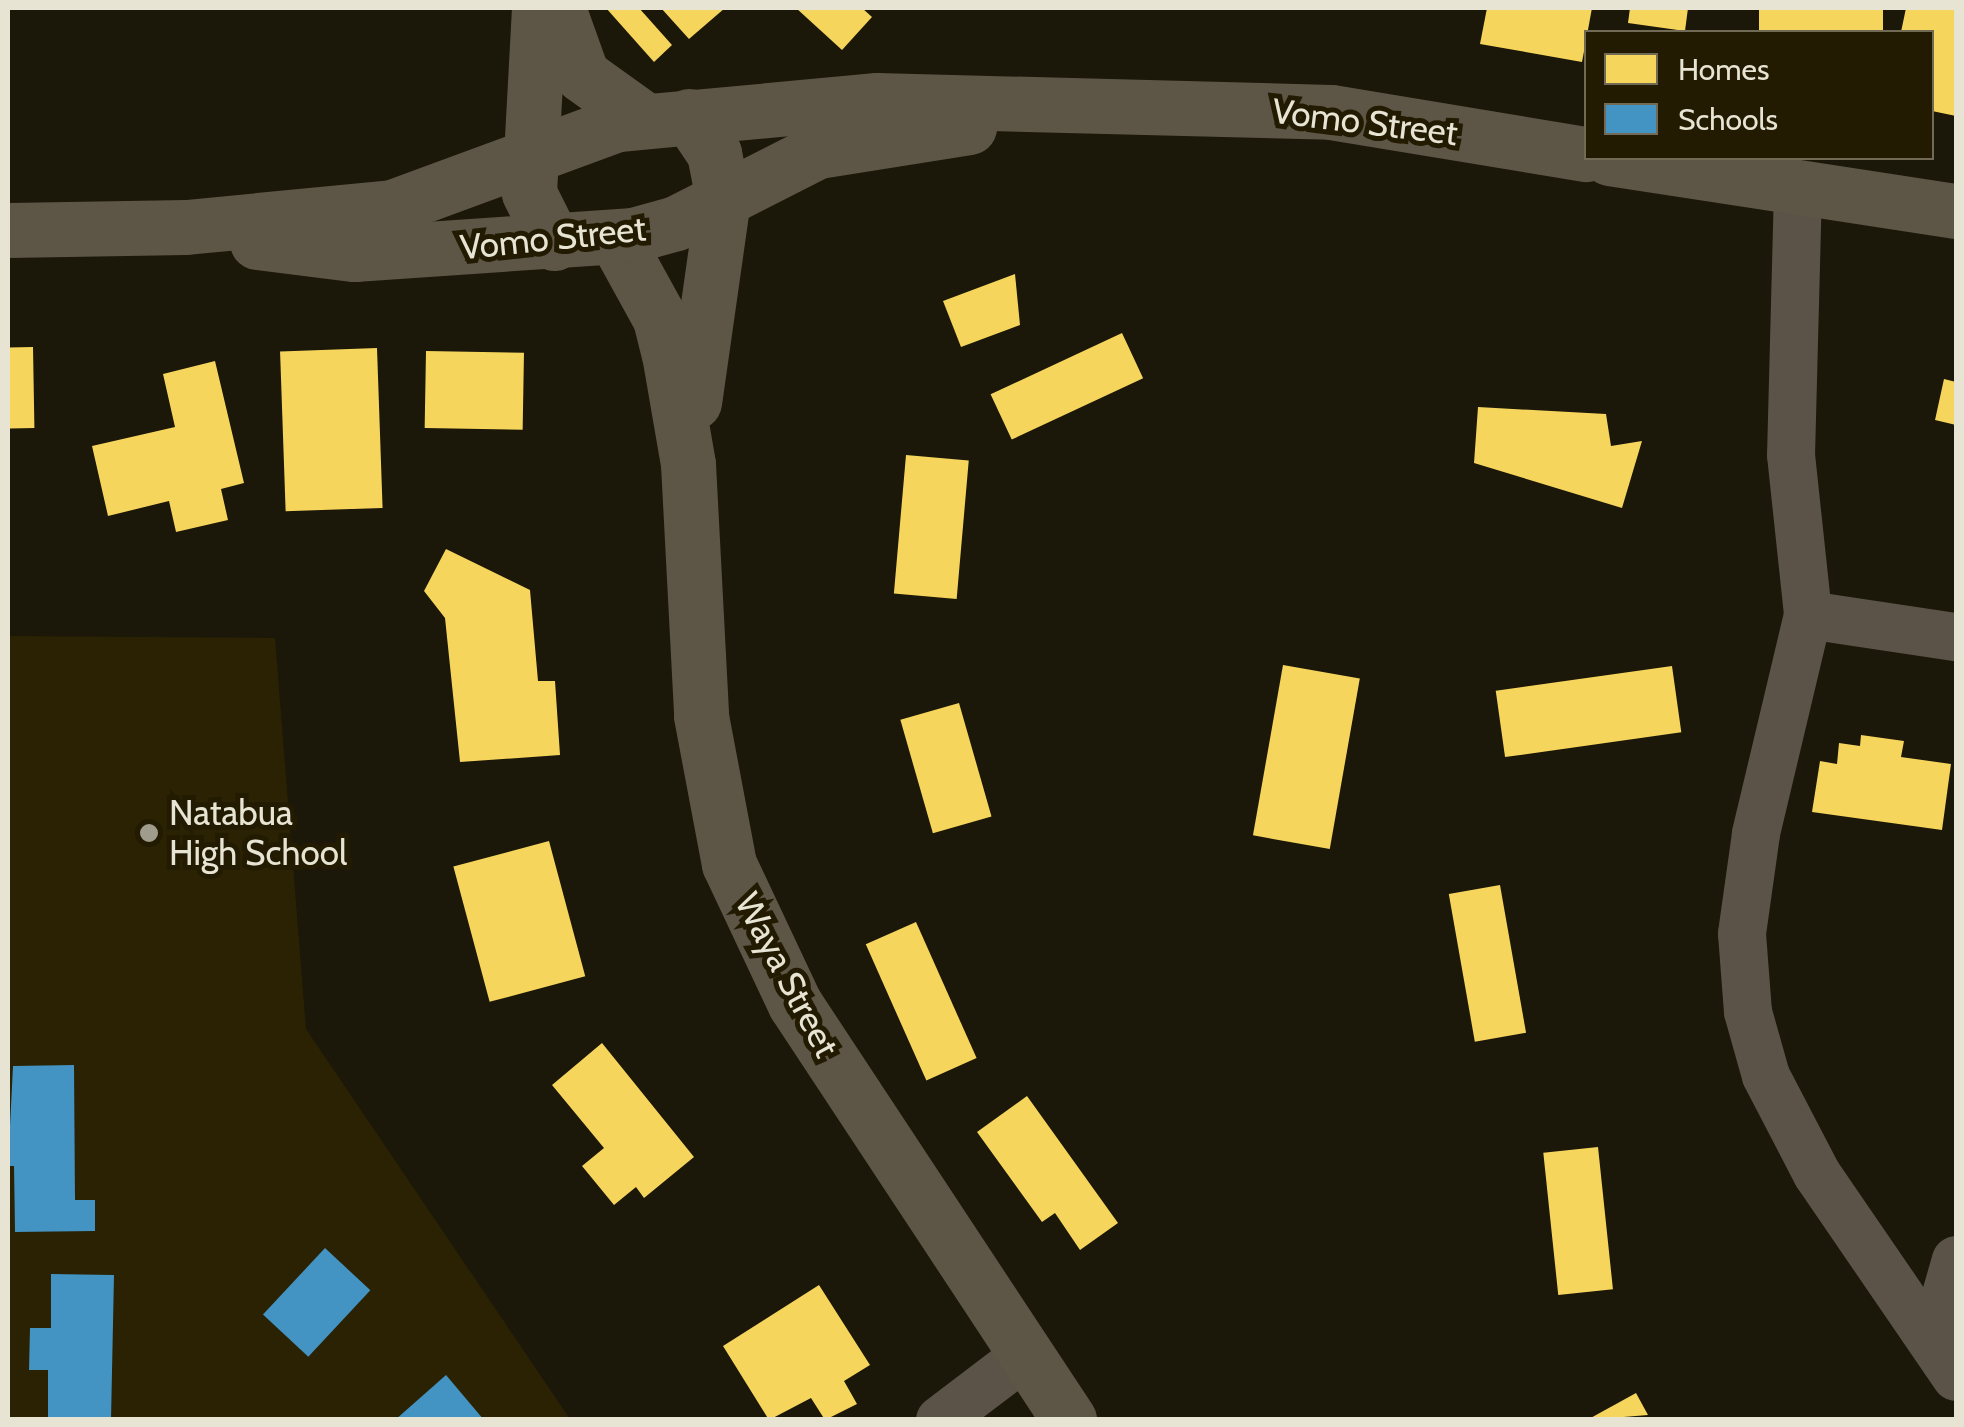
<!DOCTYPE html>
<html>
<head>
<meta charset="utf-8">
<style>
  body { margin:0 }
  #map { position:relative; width:1964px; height:1427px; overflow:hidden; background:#1b1709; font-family:Cabin,sans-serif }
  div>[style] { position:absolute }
  .built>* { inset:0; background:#2a2202 }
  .homes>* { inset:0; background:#f6d55c; transform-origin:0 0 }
  .schools>* { inset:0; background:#4393c3; transform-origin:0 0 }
  .street>* { height:48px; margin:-24px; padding:0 24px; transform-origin:24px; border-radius:24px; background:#5b5347 }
  .secondary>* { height:55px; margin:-27.5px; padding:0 27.5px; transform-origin:27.5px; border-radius:27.5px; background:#5d5546 }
  .dots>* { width:28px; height:28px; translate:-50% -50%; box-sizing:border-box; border:5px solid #221b02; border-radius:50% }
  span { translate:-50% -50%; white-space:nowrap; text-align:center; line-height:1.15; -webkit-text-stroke:10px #221b02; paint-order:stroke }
  .street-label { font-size:35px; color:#e7e4d4 }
  .poi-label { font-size:35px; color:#e7e4d4 }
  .left { translate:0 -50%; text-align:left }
  .frame { position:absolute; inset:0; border:10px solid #e7e4d4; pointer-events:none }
  .legend { position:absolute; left:1584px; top:30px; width:350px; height:130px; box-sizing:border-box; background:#221b02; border:2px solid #716b56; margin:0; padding:12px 18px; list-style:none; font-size:30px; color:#e7e4d4 }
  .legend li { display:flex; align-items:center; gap:20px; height:50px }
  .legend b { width:50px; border:2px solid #716b56 }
</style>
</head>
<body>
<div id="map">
  <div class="built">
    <i style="clip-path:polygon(8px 636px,275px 638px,306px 1029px,570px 1419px,8px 1420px)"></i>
  </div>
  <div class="homes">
    <i style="clip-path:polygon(606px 8px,639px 8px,672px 45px,654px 62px)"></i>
    <i style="clip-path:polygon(661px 8px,725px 8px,689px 39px)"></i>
    <i style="clip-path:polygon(796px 8px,862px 8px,872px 17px,842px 50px)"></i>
    <i style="clip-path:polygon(1487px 8px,1592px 8px,1582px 62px,1480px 44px)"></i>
    <i style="clip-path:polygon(1630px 8px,1688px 8px,1685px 31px,1628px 23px)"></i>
    <i style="left:1759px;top:8px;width:124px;height:24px"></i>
    <i style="clip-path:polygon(1906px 8px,1956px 8px,1956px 116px,1932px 111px,1932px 32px,1901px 32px)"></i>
    <i style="clip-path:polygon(1015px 274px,1020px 325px,961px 347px,943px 301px)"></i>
    <i style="left:1122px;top:333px;width:50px;height:145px;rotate:65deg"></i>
    <i style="left:33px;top:347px;width:81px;height:25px;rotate:89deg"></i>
    <i style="left:377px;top:348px;width:160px;height:97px;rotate:88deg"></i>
    <i style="left:426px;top:351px;width:98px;height:77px;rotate:1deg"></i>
    <i style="clip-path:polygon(215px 361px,244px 483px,221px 489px,228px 520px,176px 532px,169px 501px,108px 516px,92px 446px,175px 427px,163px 374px)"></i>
    <i style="clip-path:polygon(1944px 379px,1956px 382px,1956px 425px,1935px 420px)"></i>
    <i style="clip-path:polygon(1478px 407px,1606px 414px,1611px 446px,1642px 441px,1622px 508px,1474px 463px)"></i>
    <i style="left:906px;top:455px;width:63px;height:139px;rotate:5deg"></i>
    <i style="clip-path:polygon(446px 549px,530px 590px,538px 681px,555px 681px,560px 755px,460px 762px,445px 618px,424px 591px)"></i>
    <i style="left:1283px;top:665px;width:78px;height:173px;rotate:10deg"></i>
    <i style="left:1672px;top:666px;width:67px;height:178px;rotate:82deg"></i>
    <i style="left:959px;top:703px;width:118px;height:61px;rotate:74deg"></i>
    <i style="clip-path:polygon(1861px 735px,1904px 741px,1901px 757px,1951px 764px,1942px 830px,1812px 812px,1820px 761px,1837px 764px,1839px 743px,1860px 746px)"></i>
    <i style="left:549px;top:841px;width:140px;height:99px;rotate:75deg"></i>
    <i style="left:1500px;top:885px;width:150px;height:52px;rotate:80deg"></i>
    <i style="left:916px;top:922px;width:149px;height:55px;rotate:66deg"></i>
    <i style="clip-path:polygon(602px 1043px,694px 1157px,644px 1198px,636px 1187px,614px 1205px,582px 1166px,604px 1148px,552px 1085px)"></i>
    <i style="clip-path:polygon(1027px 1096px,1118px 1223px,1080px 1250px,1055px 1213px,1042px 1222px,977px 1132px)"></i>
    <i style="left:1598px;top:1147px;width:143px;height:55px;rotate:84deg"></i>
    <i style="clip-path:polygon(819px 1285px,870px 1365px,844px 1381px,857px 1404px,825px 1420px,811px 1398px,769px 1420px,723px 1346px)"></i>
    <i style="clip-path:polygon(1636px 1393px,1648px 1415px,1587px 1420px)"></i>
  </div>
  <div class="schools">
    <i style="clip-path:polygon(74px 1065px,75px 1200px,95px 1200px,95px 1231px,15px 1232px,14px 1166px,8px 1166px,13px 1066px)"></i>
    <i style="left:325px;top:1248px;width:62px;height:91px;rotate:43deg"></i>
    <i style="clip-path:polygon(51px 1274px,114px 1275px,111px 1420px,48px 1420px,48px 1370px,29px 1370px,30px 1328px,51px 1328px)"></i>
    <i style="clip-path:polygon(446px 1375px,484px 1420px,395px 1420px)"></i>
  </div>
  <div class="street">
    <i style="left:1798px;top:189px;width:266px;rotate:91.5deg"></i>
    <i style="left:1791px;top:455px;width:161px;rotate:83.9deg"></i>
    <i style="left:1808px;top:615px;width:225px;rotate:103.4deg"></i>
    <i style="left:1756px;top:834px;width:101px;rotate:98deg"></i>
    <i style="left:1742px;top:934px;width:78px;rotate:85.6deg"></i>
    <i style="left:1748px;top:1012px;width:66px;rotate:74.3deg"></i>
    <i style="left:1766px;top:1076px;width:110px;rotate:62.5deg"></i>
    <i style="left:1817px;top:1174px;width:246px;rotate:55.6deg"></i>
    <i style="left:1808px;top:615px;width:150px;rotate:8.5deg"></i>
    <i style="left:1933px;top:1340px;width:83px;rotate:-74deg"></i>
    <i style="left:940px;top:1420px;width:104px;rotate:-37.2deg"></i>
  </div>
  <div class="secondary">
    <i style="left:539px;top:8px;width:185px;rotate:93.1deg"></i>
    <i style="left:529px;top:193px;width:56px;rotate:63.4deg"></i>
    <i style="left:558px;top:8px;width:71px;rotate:70.3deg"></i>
    <i style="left:582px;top:75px;width:79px;rotate:35.7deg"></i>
    <i style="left:689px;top:116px;width:45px;rotate:56deg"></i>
    <i style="left:714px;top:153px;width:47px;rotate:78.9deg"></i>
    <i style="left:723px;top:199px;width:205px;rotate:98.1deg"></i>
    <i style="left:1609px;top:158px;width:351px;rotate:8.7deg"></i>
    <i style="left:8px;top:230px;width:178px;rotate:-1deg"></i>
    <i style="left:186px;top:227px;width:207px;rotate:-5.5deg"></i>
    <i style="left:392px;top:207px;width:241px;rotate:-20.2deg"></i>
    <i style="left:618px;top:124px;width:260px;rotate:-5.3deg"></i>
    <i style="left:877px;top:100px;width:454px;rotate:1.5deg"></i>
    <i style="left:1331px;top:112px;width:258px;rotate:9.4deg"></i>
    <i style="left:615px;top:237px;width:94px;rotate:61.2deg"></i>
    <i style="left:660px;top:319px;width:36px;rotate:76deg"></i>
    <i style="left:669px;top:354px;width:112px;rotate:80.2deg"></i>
    <i style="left:688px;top:464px;width:252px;rotate:87deg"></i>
    <i style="left:701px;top:716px;width:151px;rotate:79.3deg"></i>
    <i style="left:729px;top:864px;width:155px;rotate:64.8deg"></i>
    <i style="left:795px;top:1004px;width:498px;rotate:56.6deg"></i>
    <i style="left:257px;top:242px;width:98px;rotate:7.1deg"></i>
    <i style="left:354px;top:254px;width:280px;rotate:-3.9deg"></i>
    <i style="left:633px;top:235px;width:45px;rotate:-15.6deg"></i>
    <i style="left:676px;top:223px;width:159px;rotate:-26.9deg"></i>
    <i style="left:818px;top:151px;width:153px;rotate:-9deg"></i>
  </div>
  <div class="dots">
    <i style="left:149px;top:833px;background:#a09c8d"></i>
  </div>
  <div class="street-label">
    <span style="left:1365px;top:122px;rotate:7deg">Vomo Street</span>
    <span style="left:553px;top:238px;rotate:-6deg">Vomo Street</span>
    <span style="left:787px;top:975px;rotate:62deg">Waya Street</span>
  </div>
  <div class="poi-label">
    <span class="left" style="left:169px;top:833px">Natabua<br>High School</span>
  </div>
  <div class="frame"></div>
  <ul class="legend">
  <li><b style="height:28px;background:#f6d55c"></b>Homes</li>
  <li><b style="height:28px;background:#4393c3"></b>Schools</li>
  </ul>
</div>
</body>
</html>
